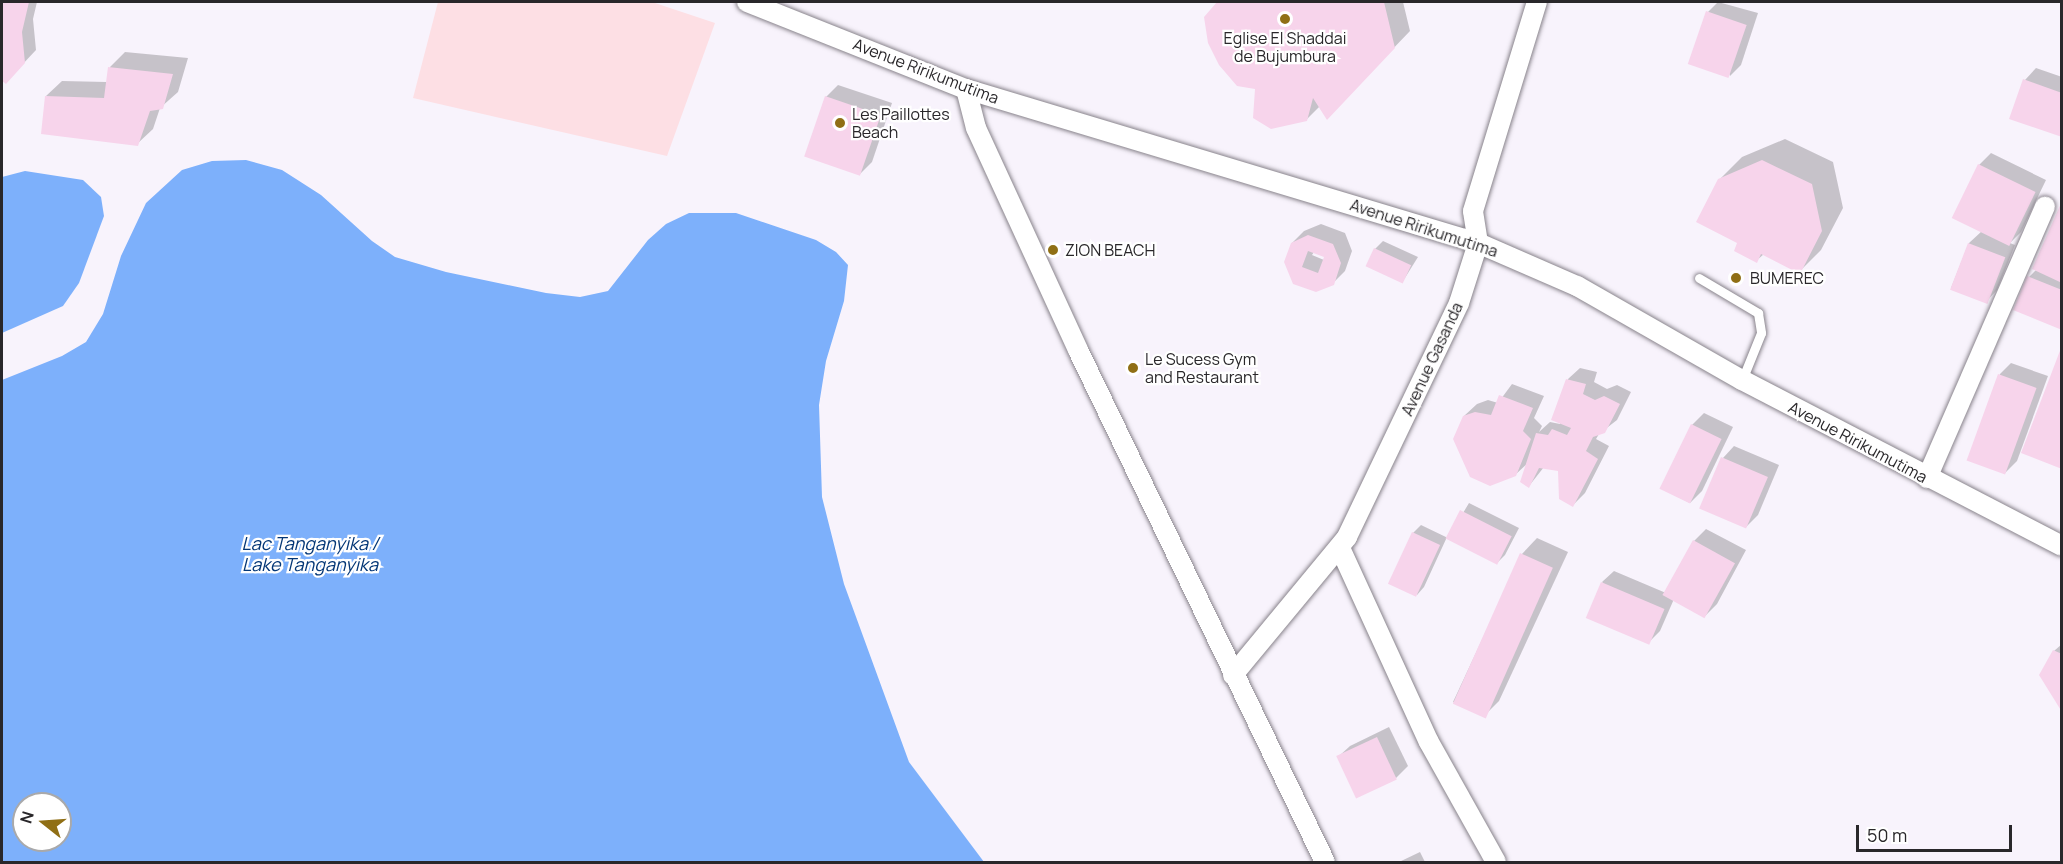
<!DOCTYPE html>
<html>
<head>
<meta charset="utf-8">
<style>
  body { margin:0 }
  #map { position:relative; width:2063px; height:864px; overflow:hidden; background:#f8f3fc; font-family:Manrope,sans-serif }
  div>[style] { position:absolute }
  .green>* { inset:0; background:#fddfe4 }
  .water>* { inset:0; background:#7db0fb }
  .shadow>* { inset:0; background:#0003 }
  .building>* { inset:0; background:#f7d4eb; transform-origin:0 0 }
  .roads { filter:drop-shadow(0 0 2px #88838b) drop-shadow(0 0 2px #88838b) }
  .service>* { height:9px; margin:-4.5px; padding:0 4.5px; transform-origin:4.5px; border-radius:4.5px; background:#fff }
  .minor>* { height:20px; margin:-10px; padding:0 10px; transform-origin:10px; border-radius:10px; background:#fff }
  .dots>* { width:16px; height:16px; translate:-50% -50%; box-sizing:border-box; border:3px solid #fff; border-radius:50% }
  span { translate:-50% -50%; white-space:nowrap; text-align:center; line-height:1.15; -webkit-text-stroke:4.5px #fff; paint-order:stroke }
  .poi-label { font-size:16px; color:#29272a }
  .left { translate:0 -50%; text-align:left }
  .street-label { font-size:16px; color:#29272a }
  .water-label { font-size:18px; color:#033676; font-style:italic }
  .frame { position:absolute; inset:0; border:3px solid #29272a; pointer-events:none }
  .north { position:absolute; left:12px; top:792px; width:60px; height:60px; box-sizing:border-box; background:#fff; border:2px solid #a9a9aa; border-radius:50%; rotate:287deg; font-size:16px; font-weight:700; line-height:24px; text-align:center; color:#29272a }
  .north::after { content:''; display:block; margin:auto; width:21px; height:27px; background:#906f15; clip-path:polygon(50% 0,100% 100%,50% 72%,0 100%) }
  .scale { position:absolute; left:1856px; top:825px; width:156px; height:27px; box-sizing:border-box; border:3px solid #29272a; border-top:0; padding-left:8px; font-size:18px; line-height:21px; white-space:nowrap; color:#29272a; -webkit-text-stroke:4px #fff; paint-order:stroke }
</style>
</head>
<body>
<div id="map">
  <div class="green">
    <i style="clip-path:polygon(438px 2px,652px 2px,715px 23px,667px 156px,413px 98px)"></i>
  </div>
  <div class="water">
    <i style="clip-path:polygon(evenodd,246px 160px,282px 170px,321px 195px,372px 241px,395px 257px,446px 272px,546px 293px,580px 297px,608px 291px,648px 240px,666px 224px,689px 213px,736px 213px,816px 240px,836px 252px,848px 265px,844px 301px,826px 361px,819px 405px,822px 497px,844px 584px,909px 762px,984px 862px,2px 862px,2px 380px,62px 356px,86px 342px,103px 314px,121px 256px,146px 203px,182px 170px,212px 161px,246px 160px,24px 804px,60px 804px,60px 840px,24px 840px,24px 804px)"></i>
    <i style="clip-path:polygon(25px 171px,83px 180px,101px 197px,104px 216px,79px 283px,63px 306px,2px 333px,2px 177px)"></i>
  </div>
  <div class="shadow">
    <i style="clip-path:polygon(2px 2px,37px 2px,33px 19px,36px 50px,6px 82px,2px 79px)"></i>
    <i style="clip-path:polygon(1218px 2px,1403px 2px,1410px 31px,1342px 102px,1320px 106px,1306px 120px,1257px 88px,1206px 17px)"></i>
    <i style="clip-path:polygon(1718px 2px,1758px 13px,1741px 65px,1730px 76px,1708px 12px)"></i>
    <i style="clip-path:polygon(125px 52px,188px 58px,178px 92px,160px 108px,153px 129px,137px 144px,46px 96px,62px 81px,107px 82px,110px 67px)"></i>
    <i style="clip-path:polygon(2036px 68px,2062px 77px,2062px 136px,2025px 80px)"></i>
    <i style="clip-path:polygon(838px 85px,892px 103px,872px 162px,860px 174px,826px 97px)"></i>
    <i style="clip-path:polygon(1785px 139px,1833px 162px,1843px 208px,1821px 250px,1799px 272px,1764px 254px,1756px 261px,1738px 242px,1720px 179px,1742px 157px)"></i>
    <i style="clip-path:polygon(1991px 153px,2046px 180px,2021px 232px,2010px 243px,2015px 245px,1997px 290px,1986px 302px,1951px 288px,1969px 243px,1982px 231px,1954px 217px,1979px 165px)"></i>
    <i style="clip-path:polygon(2062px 205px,2062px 328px,2029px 277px,2036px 270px)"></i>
    <i style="clip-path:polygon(evenodd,1321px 224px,1345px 233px,1352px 251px,1345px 271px,1333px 283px,1294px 283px,1292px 243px,1304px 231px,1321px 224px,1314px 252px,1326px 256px,1324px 260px,1312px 255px,1314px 252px)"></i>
    <i style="clip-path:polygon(1383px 241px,1418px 257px,1403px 281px,1375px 249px)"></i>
    <i style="clip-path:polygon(2011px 363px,2048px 376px,2017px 461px,2005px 473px,1968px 459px,2000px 374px)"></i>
    <i style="clip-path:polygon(1580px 368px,1597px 372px,1594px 382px,1607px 389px,1617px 385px,1631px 392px,1617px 420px,1599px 434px,1596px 439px,1609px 446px,1585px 493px,1573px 505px,1559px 469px,1544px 467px,1529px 486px,1528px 463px,1515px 475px,1464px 416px,1477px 404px,1488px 400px,1498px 403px,1512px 384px,1544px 396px,1534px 418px,1542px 426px,1539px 432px,1550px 422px,1560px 424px,1568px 379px)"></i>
    <i style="clip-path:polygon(1704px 413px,1733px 427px,1702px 491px,1690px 503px,1661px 488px,1692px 425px)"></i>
    <i style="clip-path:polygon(1734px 446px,1779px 465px,1758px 515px,1746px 527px,1723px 458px)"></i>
    <i style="clip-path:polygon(1469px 503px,1519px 528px,1505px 555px,1497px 563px,1447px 537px,1424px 587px,1417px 595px,1413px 533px,1421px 525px,1448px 538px)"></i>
    <i style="clip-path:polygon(1706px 529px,1746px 550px,1717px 604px,1705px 616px,1674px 599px,1660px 631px,1648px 643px,1602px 582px,1614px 571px,1666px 593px,1694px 541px)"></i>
    <i style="clip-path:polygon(1537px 538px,1568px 552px,1499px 701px,1484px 716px,1453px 702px,1522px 554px)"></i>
    <i style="clip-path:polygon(2062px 644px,2062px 711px,2054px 651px)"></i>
    <i style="clip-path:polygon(1389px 727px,1408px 766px,1396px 778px,1338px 757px,1350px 746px)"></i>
    <i style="clip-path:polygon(1420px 852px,1425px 862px,1399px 862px)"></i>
  </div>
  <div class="building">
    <i style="clip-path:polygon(2px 2px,29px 2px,22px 32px,25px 63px,6px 84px,2px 81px)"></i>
    <i style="clip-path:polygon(1217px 2px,1384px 2px,1395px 48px,1327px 120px,1313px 98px,1307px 121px,1271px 129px,1253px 118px,1255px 89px,1237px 86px,1219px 65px,1208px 43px,1204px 17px)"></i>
    <i style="left:1706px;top:11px;width:43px;height:56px;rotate:19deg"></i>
    <i style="clip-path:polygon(108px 67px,173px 74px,163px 109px,150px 111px,138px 146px,41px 134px,45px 96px,104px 98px)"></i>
    <i style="clip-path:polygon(2023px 79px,2062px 93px,2062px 137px,2009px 119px)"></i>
    <i style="left:825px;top:96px;width:59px;height:64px;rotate:19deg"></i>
    <i style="clip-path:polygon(1762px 160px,1812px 184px,1822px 231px,1800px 274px,1761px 254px,1757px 263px,1734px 251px,1737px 243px,1696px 222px,1718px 179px)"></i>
    <i style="left:1978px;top:164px;width:64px;height:60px;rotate:26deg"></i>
    <i style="clip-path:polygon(2062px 201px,2062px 283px,2032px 269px)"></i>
    <i style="clip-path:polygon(evenodd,1308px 235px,1333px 244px,1341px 263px,1334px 285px,1316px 292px,1293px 284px,1284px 262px,1291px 243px,1308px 235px,1308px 251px,1324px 257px,1318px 273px,1302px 267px,1308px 251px)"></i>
    <i style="left:1968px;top:243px;width:40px;height:50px;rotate:21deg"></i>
    <i style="left:1374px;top:248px;width:41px;height:20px;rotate:25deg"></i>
    <i style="clip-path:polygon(2027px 276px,2062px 290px,2062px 330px,2013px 310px)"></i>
    <i style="clip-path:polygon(2061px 348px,2062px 348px,2062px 469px,2021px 453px)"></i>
    <i style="left:1998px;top:374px;width:41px;height:92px;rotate:20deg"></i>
    <i style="clip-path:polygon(1566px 379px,1586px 384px,1583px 394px,1595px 400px,1604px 396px,1620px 404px,1605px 433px,1593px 437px,1586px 451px,1598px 459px,1573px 507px,1559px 499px,1558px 471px,1539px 468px,1529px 488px,1520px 482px,1536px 433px,1548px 435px,1552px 429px,1567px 435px,1571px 428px,1551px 420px)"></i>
    <i style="clip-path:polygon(1499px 395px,1533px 408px,1523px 431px,1531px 439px,1516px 476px,1490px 486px,1470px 477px,1453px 439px,1463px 416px,1475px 412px,1491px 415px)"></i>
    <i style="left:1691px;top:424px;width:34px;height:72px;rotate:26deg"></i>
    <i style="left:1721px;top:457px;width:51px;height:56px;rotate:23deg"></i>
    <i style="left:1460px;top:510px;width:58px;height:32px;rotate:27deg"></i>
    <i style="left:1412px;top:532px;width:31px;height:57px;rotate:25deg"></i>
    <i style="left:1693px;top:540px;width:48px;height:63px;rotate:29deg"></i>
    <i style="left:1520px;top:553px;width:36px;height:165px;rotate:24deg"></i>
    <i style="left:1601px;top:582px;width:69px;height:39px;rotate:23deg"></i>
    <i style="clip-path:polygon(2053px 650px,2062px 654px,2062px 712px,2039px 675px)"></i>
    <i style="left:1377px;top:737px;width:47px;height:45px;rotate:65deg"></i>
  </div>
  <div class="roads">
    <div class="service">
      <i style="left:1699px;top:278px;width:69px;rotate:30.7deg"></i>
      <i style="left:1758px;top:313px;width:20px;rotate:81deg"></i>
      <i style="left:1761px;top:333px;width:51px;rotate:112deg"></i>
    </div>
    <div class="minor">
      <i style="left:747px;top:2px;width:236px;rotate:21.7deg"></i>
      <i style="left:966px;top:89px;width:535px;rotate:16.74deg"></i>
      <i style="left:1478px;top:243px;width:108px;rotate:23.5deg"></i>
      <i style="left:1577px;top:286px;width:190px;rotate:29.7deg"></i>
      <i style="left:1742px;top:380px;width:360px;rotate:27.4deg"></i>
      <i style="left:966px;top:89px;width:40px;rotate:75.6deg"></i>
      <i style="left:976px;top:128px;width:244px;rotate:65.3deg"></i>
      <i style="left:1078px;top:350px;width:568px;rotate:64.25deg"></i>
      <i style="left:1927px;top:478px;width:296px;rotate:-66.5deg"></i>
      <i style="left:1340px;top:548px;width:213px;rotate:65.4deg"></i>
      <i style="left:1429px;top:742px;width:137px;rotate:60.8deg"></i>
      <i style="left:1233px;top:675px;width:179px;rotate:-50.4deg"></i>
      <i style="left:1347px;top:537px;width:259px;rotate:-64.4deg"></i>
      <i style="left:1459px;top:303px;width:63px;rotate:-72.4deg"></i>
      <i style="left:1478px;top:243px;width:32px;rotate:-99deg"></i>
      <i style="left:1473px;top:211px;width:219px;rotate:-73deg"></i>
    </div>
  </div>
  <div class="dots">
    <i style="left:1285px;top:19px;background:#906f15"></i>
    <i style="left:840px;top:123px;background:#906f15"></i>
    <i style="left:1053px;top:250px;background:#906f15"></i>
    <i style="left:1736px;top:278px;background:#906f15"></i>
    <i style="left:1133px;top:368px;background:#906f15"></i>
  </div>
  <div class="poi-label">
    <span style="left:1285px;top:47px">Eglise El Shaddai<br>de Bujumbura</span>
    <span class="left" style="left:852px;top:123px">Les Paillottes<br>Beach</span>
    <span class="left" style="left:1065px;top:250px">ZION BEACH</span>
    <span class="left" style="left:1750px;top:278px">BUMEREC</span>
    <span class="left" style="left:1145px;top:368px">Le Sucess Gym<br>and Restaurant</span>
  </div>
  <div class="street-label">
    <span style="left:926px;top:71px;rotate:21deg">Avenue Ririkumutima</span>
    <span style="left:1424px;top:228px;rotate:18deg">Avenue Ririkumutima</span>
    <span style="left:1432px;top:359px;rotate:-65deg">Avenue Gasanda</span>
    <span style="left:1858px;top:442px;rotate:28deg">Avenue Ririkumutima</span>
  </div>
  <div class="water-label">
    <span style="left:310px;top:554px">Lac Tanganyika /<br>Lake Tanganyika</span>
  </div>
  <div class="frame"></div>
  <div class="north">N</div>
  <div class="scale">50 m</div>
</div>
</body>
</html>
